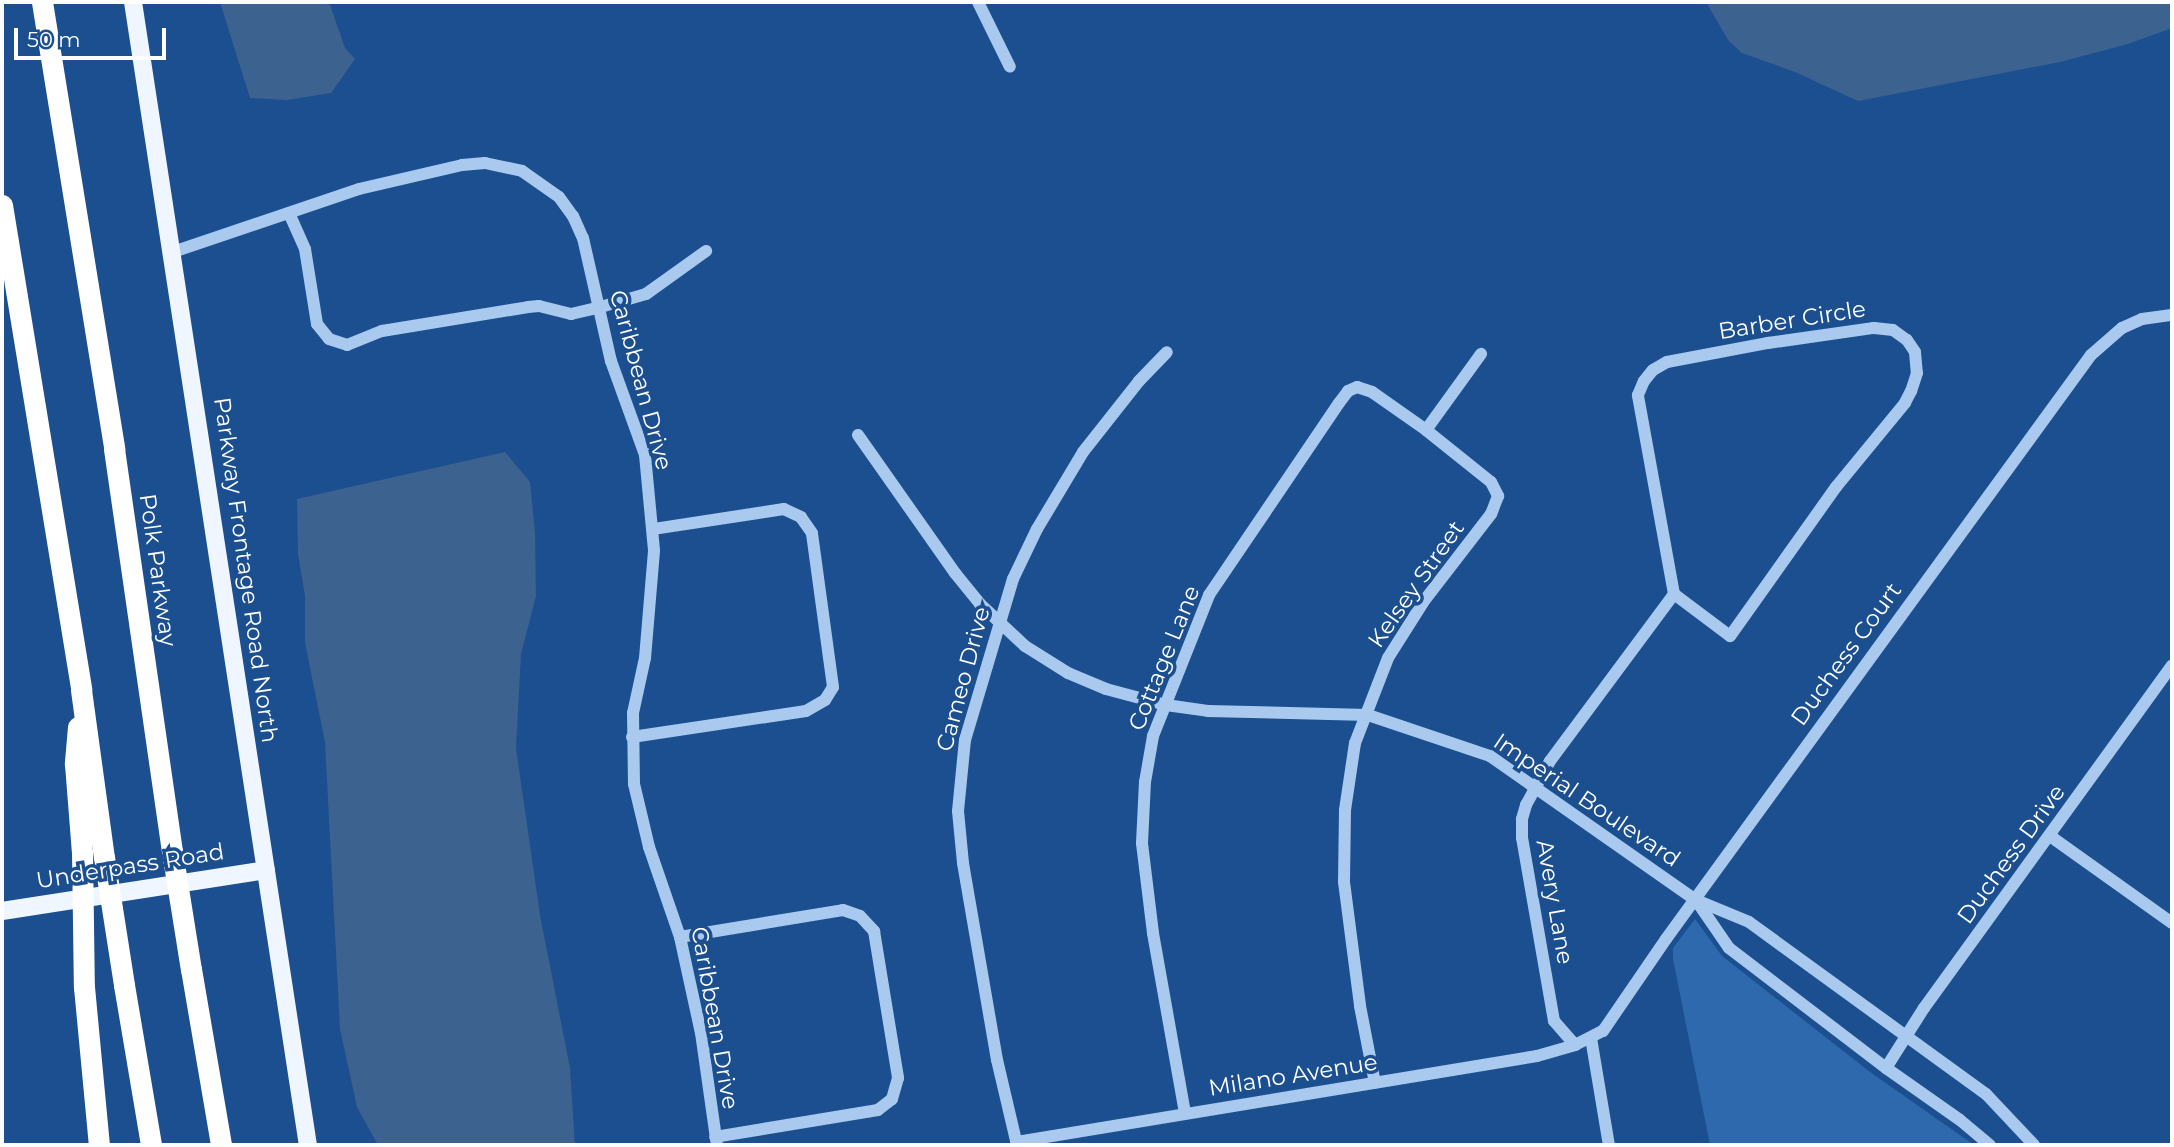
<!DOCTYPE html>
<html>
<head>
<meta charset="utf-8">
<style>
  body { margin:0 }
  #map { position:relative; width:2174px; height:1147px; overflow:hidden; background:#1b4f8f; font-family:Montserrat,sans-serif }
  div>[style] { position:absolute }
  .green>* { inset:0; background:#2e69ad }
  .water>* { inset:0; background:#3c6290 }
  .minor>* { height:12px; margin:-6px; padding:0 6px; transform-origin:6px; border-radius:6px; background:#a9c9ee }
  .major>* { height:18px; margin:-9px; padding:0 9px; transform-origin:9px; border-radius:9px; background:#f0f6ff }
  .highway>* { height:21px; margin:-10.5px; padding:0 10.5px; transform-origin:10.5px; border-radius:10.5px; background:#fff }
  .highway-bridge>* { height:21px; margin:-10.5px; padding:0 10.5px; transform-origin:10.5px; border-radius:10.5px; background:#fff }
  span { translate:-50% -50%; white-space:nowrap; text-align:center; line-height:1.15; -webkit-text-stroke:7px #1b4f8f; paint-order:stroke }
  .street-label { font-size:23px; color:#fff }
  .frame { position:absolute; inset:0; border:4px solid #fff; pointer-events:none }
  .scale { position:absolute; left:14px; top:28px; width:152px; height:32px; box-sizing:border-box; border:4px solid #fff; border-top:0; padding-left:9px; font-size:21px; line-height:24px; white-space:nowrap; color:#fff; -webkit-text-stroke:5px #1b4f8f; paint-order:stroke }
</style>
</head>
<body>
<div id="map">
  <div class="green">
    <i style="clip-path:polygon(1695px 919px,1722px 956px,1870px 1072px,1974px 1145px,1710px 1145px,1673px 959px,1673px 948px)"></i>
  </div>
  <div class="water">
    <i style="clip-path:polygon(220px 2px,329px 2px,345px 48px,355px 59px,331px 93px,287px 100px,250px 98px)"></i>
    <i style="clip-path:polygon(1706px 2px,2172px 2px,2172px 28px,2128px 44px,2060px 62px,1858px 101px,1795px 72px,1742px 53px,1728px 40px)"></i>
    <i style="clip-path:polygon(505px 452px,530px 482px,535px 533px,536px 596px,521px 654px,516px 748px,540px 915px,570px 1068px,575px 1145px,378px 1145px,357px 1107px,340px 1029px,325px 742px,305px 643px,305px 596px,298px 554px,297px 499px)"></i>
  </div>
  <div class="minor">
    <i style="left:978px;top:2px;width:72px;rotate:63.8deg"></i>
    <i style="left:289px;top:213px;width:39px;rotate:66deg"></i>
    <i style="left:305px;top:249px;width:76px;rotate:80.9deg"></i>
    <i style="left:317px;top:324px;width:19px;rotate:51deg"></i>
    <i style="left:329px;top:339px;width:19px;rotate:18deg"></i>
    <i style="left:347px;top:345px;width:38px;rotate:-22deg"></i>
    <i style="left:382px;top:331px;width:148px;rotate:-9.3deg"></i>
    <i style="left:528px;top:307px;width:11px;rotate:-5deg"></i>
    <i style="left:539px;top:306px;width:33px;rotate:14deg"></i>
    <i style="left:571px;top:314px;width:27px;rotate:-13deg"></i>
    <i style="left:597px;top:308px;width:51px;rotate:-15.9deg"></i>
    <i style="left:646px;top:294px;width:74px;rotate:-35.6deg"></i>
    <i style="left:173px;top:252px;width:196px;rotate:-18.7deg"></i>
    <i style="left:359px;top:189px;width:106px;rotate:-13.1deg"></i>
    <i style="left:462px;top:165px;width:23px;rotate:-5deg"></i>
    <i style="left:485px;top:163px;width:38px;rotate:12deg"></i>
    <i style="left:522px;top:171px;width:45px;rotate:35.1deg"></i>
    <i style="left:559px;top:197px;width:24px;rotate:54deg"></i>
    <i style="left:573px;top:216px;width:24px;rotate:66deg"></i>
    <i style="left:583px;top:238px;width:126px;rotate:77.2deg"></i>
    <i style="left:611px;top:361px;width:100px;rotate:70.1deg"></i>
    <i style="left:645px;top:455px;width:96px;rotate:84.6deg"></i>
    <i style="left:654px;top:551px;width:107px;rotate:94.8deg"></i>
    <i style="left:645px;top:658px;width:56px;rotate:102.3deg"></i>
    <i style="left:633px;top:713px;width:71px;rotate:89.2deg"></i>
    <i style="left:634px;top:784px;width:65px;rotate:76.6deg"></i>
    <i style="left:649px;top:847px;width:95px;rotate:71deg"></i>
    <i style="left:680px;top:937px;width:98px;rotate:77.7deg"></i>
    <i style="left:701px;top:1033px;width:113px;rotate:81.9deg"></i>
    <i style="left:1874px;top:328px;width:19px;rotate:6deg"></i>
    <i style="left:1893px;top:330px;width:17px;rotate:36deg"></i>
    <i style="left:1907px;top:340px;width:14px;rotate:56deg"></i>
    <i style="left:1915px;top:352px;width:21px;rotate:85deg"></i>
    <i style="left:1917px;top:373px;width:19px;rotate:108deg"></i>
    <i style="left:1911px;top:391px;width:13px;rotate:117deg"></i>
    <i style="left:1905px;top:403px;width:109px;rotate:129.4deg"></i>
    <i style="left:1836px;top:487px;width:183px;rotate:125.4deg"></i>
    <i style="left:1730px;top:636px;width:70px;rotate:-143.1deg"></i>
    <i style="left:1674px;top:594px;width:202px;rotate:-100.3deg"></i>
    <i style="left:1638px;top:395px;width:15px;rotate:-67deg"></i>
    <i style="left:1644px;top:381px;width:14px;rotate:-51deg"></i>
    <i style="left:1653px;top:370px;width:16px;rotate:-30deg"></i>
    <i style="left:1667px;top:362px;width:103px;rotate:-10.7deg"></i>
    <i style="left:1768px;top:343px;width:107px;rotate:-8.1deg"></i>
    <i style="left:1426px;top:430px;width:94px;rotate:-54.1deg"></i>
    <i style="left:858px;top:435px;width:169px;rotate:54.9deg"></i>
    <i style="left:955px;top:573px;width:40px;rotate:51deg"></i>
    <i style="left:980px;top:604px;width:62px;rotate:43deg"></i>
    <i style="left:1025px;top:646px;width:51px;rotate:32.1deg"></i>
    <i style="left:1068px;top:673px;width:41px;rotate:22.8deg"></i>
    <i style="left:1106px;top:689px;width:62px;rotate:14.9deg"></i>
    <i style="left:1166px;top:705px;width:42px;rotate:8.1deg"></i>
    <i style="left:1208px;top:711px;width:160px;rotate:1.4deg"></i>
    <i style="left:1368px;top:715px;width:129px;rotate:18.6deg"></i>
    <i style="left:1490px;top:756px;width:251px;rotate:35deg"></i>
    <i style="left:1696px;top:900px;width:57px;rotate:22.5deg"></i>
    <i style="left:1749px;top:922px;width:293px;rotate:36deg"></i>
    <i style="left:1986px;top:1094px;width:70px;rotate:46.7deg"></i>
    <i style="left:632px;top:737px;width:176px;rotate:-8.5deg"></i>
    <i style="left:806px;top:711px;width:22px;rotate:-30deg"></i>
    <i style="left:825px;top:700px;width:15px;rotate:-58deg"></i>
    <i style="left:833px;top:687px;width:155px;rotate:-97.8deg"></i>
    <i style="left:812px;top:533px;width:19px;rotate:-125deg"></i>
    <i style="left:801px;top:517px;width:19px;rotate:-155deg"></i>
    <i style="left:784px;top:509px;width:133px;rotate:171.3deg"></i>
    <i style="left:2050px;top:836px;width:150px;rotate:35.5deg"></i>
    <i style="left:1696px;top:900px;width:58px;rotate:55.5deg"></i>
    <i style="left:1729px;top:948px;width:198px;rotate:37.4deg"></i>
    <i style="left:1886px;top:1068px;width:90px;rotate:35.1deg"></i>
    <i style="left:1960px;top:1120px;width:39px;rotate:40deg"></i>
    <i style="left:680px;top:937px;width:165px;rotate:-9.4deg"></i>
    <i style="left:843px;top:910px;width:18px;rotate:19deg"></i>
    <i style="left:860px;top:916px;width:21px;rotate:47deg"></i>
    <i style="left:874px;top:931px;width:149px;rotate:80.7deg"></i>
    <i style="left:898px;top:1078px;width:22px;rotate:106deg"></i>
    <i style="left:892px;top:1099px;width:18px;rotate:142deg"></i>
    <i style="left:878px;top:1110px;width:165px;rotate:170.6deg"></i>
    <i style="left:1591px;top:1038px;width:109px;rotate:80.5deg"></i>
    <i style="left:1575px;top:1045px;width:32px;rotate:-131deg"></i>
    <i style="left:1554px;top:1021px;width:186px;rotate:-99.9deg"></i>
    <i style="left:1522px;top:838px;width:19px;rotate:-90deg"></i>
    <i style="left:1522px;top:819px;width:15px;rotate:-74deg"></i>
    <i style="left:1526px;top:805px;width:50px;rotate:-61.4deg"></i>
    <i style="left:1550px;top:761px;width:208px;rotate:-53.4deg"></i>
    <i style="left:1886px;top:1068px;width:71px;rotate:-57.7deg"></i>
    <i style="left:1924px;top:1008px;width:423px;rotate:-54.1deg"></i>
    <i style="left:1185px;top:1113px;width:183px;rotate:-100.1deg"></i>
    <i style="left:1153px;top:933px;width:91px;rotate:-97deg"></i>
    <i style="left:1142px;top:843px;width:61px;rotate:-87.2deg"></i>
    <i style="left:1145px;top:782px;width:47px;rotate:-80.1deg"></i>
    <i style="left:1153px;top:736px;width:152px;rotate:-68.3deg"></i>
    <i style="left:1209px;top:595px;width:232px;rotate:-55.9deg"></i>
    <i style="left:1339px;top:403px;width:15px;rotate:-53deg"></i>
    <i style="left:1348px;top:391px;width:10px;rotate:-24deg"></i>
    <i style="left:1357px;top:387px;width:16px;rotate:18deg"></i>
    <i style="left:1372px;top:392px;width:66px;rotate:35.1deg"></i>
    <i style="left:1426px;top:430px;width:83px;rotate:38.7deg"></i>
    <i style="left:1491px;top:482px;width:16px;rotate:63deg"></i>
    <i style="left:1498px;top:496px;width:19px;rotate:111deg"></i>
    <i style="left:1491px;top:514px;width:110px;rotate:127.6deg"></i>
    <i style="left:1424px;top:601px;width:67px;rotate:122.3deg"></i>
    <i style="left:1388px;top:658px;width:91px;rotate:111.2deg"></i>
    <i style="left:1355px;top:743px;width:68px;rotate:98.5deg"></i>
    <i style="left:1345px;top:810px;width:72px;rotate:90.8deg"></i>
    <i style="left:1344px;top:882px;width:125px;rotate:82.6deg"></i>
    <i style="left:1360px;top:1006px;width:78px;rotate:79deg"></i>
    <i style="left:1016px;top:1142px;width:528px;rotate:-9.37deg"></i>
    <i style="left:1537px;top:1056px;width:40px;rotate:-16deg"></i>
    <i style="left:1575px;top:1045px;width:31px;rotate:-27deg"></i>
    <i style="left:1603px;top:1031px;width:112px;rotate:-55.6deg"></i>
    <i style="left:1666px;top:939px;width:722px;rotate:-53.96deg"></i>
    <i style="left:2091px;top:355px;width:41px;rotate:-41.1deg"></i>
    <i style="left:2122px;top:328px;width:22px;rotate:-24deg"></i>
    <i style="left:2142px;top:319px;width:30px;rotate:-8deg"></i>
    <i style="left:1017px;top:1145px;width:87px;rotate:-103.2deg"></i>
    <i style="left:997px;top:1060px;width:200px;rotate:-99.8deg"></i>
    <i style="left:963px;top:863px;width:52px;rotate:-95.5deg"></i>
    <i style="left:958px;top:811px;width:71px;rotate:-84.4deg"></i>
    <i style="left:965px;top:740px;width:168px;rotate:-73.4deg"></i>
    <i style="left:1013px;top:579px;width:55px;rotate:-64.4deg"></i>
    <i style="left:1037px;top:529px;width:90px;rotate:-59.1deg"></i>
    <i style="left:1083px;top:452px;width:90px;rotate:-51.7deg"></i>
    <i style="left:1139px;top:381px;width:40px;rotate:-46deg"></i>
  </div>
  <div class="major">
    <i style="left:133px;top:2px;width:1156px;rotate:81.3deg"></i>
    <i style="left:2px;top:911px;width:267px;rotate:-8.8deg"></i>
  </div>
  <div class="highway">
    <i style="left:42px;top:2px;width:453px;rotate:80.8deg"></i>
    <i style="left:114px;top:449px;width:406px;rotate:81.8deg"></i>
    <i style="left:2px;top:205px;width:491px;rotate:80.7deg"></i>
    <i style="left:81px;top:690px;width:169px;rotate:82.2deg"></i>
    <i style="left:78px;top:727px;width:37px;rotate:95deg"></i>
    <i style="left:75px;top:764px;width:88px;rotate:85.5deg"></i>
    <i style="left:191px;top:969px;width:179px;rotate:80.3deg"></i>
    <i style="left:124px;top:985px;width:162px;rotate:80.4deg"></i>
    <i style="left:84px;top:987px;width:159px;rotate:84.6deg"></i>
  </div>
  <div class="highway-bridge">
    <i style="left:172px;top:851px;width:120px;rotate:80.9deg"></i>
    <i style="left:82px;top:852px;width:135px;rotate:89.2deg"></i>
    <i style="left:104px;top:857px;width:130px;rotate:81.1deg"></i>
  </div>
  <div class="street-label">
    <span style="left:1792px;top:320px;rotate:-9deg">Barber Circle</span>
    <span style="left:641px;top:380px;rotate:75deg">Caribbean Drive</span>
    <span style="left:158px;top:570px;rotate:82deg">Polk Parkway</span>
    <span style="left:246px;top:570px;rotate:82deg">Parkway Frontage Road North</span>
    <span style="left:1416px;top:584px;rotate:-55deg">Kelsey Street</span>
    <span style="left:1846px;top:654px;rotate:-54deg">Duchess Court</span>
    <span style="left:1164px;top:658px;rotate:-68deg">Cottage Lane</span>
    <span style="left:963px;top:679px;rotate:-75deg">Cameo Drive</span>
    <span style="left:1587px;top:800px;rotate:34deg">Imperial Boulevard</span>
    <span style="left:2011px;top:854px;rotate:-54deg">Duchess Drive</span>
    <span style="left:130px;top:866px;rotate:-9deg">Underpass Road</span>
    <span style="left:1555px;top:902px;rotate:80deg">Avery Lane</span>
    <span style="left:715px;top:1018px;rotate:80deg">Caribbean Drive</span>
    <span style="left:1293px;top:1075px;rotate:-9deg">Milano Avenue</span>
  </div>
  <div class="frame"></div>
  <div class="scale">50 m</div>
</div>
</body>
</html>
